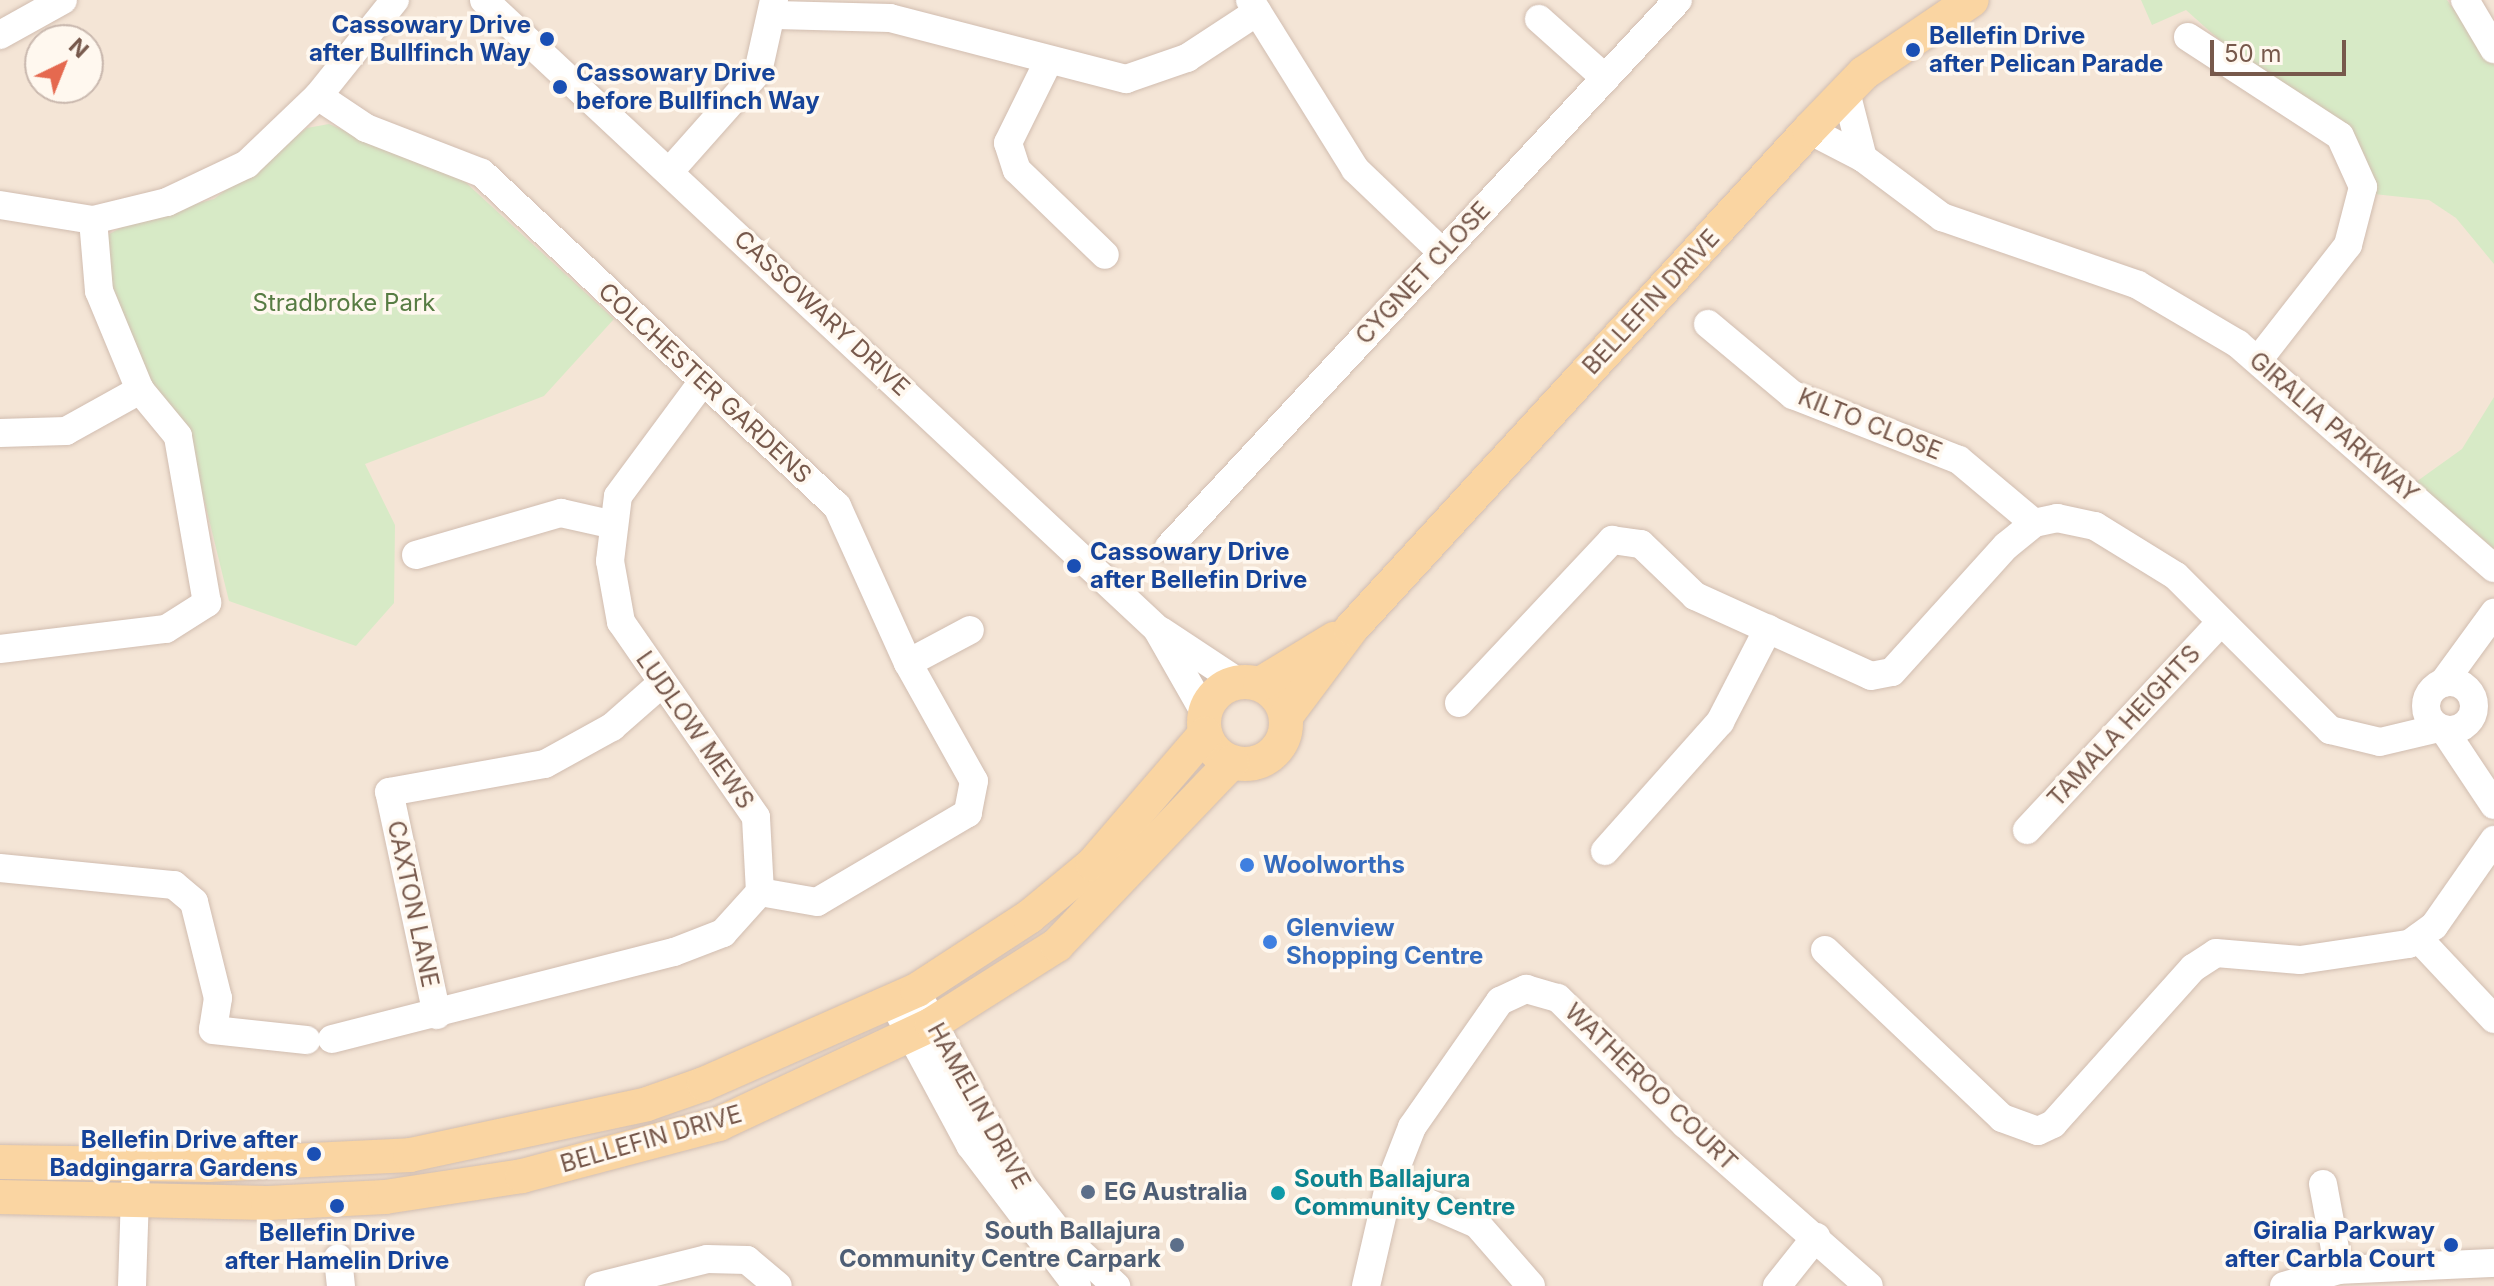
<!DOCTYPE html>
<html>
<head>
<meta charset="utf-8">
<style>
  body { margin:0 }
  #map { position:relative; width:2494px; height:1286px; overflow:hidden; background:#fcf3e8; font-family:Inter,sans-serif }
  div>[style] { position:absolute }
  .residential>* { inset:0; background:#f4e5d6 }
  .green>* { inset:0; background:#d7eac6 }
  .roads { filter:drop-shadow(0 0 2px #d1bdb0) drop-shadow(0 0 2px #d1bdb0) }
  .minor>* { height:28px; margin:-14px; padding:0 14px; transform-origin:14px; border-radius:14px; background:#fff }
  .minor>.ring { margin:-14px; padding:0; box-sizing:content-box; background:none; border:28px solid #fff; border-radius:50% }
  .major>* { height:34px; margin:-17px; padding:0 17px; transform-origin:17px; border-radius:17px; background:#fad5a2 }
  .major>.ring { margin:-17px; padding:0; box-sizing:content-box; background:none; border:34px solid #fad5a2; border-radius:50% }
  .dots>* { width:22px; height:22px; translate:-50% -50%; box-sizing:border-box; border:4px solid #fff8ef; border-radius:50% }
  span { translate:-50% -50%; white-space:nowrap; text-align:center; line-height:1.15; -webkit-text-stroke:7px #fff8ef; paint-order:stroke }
  .transit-label { font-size:24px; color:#164399; font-weight:700 }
  .right { translate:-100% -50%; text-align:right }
  .left { translate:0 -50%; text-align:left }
  .street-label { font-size:24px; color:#77594c }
  .park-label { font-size:24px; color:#577c43 }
  .shop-label { font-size:24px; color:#366cbe; font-weight:700 }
  .culture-label { font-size:24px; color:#0d838f; font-weight:700 }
  .service-label { font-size:24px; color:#4e5e75; font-weight:700 }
  .north { position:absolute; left:24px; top:24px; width:80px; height:80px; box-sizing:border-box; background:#fff8ef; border:2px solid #c9b8ae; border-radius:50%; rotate:43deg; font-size:22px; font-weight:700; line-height:32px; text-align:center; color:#77594c }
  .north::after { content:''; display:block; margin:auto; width:28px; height:36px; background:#e5694f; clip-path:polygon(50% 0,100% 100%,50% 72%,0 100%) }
  .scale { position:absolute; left:2210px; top:40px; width:136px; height:36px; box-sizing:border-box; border:4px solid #77594c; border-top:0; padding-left:10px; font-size:24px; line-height:28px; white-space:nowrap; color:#77594c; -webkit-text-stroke:6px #fff8ef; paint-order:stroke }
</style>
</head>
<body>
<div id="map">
  <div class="residential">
    <i style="clip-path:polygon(evenodd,0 0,2494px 0,2494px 1286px,0 1286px,0 0,40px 40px,88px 40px,88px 88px,40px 88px,40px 40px)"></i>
  </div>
  <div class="green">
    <i style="clip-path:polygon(2141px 0,2447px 0,2494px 65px,2494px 264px,2456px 218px,2429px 200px,2374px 194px,2365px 155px,2332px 121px,2261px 77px,2186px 10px,2152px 25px)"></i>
    <i style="clip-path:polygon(329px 124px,463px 180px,614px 319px,544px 396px,365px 464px,395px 525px,394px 603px,356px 646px,229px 601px,190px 442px,153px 387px,112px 293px,104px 237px,133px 221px,214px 199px,307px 128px)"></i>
    <i style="clip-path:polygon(2494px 397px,2494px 549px,2416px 482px,2462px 449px)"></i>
  </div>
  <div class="roads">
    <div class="minor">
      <i style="left:484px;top:0;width:921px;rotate:43.06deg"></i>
      <i style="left:1157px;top:629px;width:97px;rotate:60.3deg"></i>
      <i style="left:1250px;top:0;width:199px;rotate:58.1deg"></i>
      <i style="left:1355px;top:169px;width:120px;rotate:43.7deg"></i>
      <i style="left:2465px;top:0;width:57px;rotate:59.4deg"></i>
      <i style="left:776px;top:15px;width:114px;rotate:1.5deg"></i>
      <i style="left:890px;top:18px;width:244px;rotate:14.5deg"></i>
      <i style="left:1126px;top:79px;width:65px;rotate:-19deg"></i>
      <i style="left:1187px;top:58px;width:84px;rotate:-33.3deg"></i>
      <i style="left:1539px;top:19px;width:89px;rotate:41.8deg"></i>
      <i style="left:0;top:35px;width:72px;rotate:-29.1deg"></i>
      <i style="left:2188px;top:37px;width:181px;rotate:33.1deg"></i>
      <i style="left:2340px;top:136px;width:56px;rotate:65.7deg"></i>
      <i style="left:2363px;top:187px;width:60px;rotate:104.5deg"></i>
      <i style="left:2348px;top:245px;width:145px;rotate:128deg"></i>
      <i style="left:1047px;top:64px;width:88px;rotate:116.3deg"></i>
      <i style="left:1008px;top:143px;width:28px;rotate:72deg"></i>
      <i style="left:1017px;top:170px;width:122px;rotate:44deg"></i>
      <i style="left:1846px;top:92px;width:68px;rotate:75.6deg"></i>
      <i style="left:318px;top:96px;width:58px;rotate:33.7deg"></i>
      <i style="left:366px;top:128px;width:124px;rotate:21.2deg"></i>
      <i style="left:482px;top:173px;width:487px;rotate:43.2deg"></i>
      <i style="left:837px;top:506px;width:172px;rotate:65.7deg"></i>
      <i style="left:908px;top:663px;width:135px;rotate:60.8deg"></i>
      <i style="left:974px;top:781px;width:33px;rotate:101deg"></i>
      <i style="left:968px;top:813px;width:175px;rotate:149.5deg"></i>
      <i style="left:817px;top:902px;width:58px;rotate:-170deg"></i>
      <i style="left:1809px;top:130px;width:61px;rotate:27.4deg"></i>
      <i style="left:1863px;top:158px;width:99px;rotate:36.8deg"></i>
      <i style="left:1942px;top:217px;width:207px;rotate:19.1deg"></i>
      <i style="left:2138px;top:285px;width:116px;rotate:30.5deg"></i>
      <i style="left:2238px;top:344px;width:340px;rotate:41.2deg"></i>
      <i style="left:670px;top:171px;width:132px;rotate:-48.4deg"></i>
      <i style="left:758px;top:72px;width:74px;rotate:-77.5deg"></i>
      <i style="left:0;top:205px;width:94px;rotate:9.2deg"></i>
      <i style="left:93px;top:220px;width:76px;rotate:-13.7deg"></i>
      <i style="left:167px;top:202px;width:89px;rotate:-25.4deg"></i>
      <i style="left:247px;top:164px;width:98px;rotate:-43.8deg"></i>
      <i style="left:318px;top:96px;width:123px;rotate:-51.3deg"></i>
      <i style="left:1708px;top:324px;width:111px;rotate:39.9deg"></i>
      <i style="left:1793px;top:395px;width:178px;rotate:21.4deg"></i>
      <i style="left:1959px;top:460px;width:98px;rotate:40deg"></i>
      <i style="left:0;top:433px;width:66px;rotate:-1.7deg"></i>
      <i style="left:66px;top:431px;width:85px;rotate:-29deg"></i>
      <i style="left:1169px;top:547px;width:747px;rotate:-47.06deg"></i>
      <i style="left:416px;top:555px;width:151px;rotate:-16.2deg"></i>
      <i style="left:561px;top:513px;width:54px;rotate:12.8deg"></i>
      <i style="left:1161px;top:631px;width:92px;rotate:33.5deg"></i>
      <i style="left:0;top:649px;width:167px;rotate:-6.9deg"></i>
      <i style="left:166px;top:629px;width:49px;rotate:-32.4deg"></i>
      <i style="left:207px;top:603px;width:169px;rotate:-99.9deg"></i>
      <i style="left:178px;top:436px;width:60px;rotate:-129.6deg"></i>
      <i style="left:140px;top:390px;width:107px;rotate:-112.5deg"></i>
      <i style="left:99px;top:291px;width:71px;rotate:-94.8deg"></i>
      <i style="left:908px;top:663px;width:70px;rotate:-28deg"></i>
      <i class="ring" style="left:2426px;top:682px;width:20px;height:20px"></i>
      <i style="left:2443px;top:683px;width:87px;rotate:-53.9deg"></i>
      <i style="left:1459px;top:703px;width:224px;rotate:-46.8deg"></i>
      <i style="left:1612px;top:540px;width:29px;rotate:8deg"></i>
      <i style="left:1641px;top:544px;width:75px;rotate:43.9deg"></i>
      <i style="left:1695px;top:596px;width:193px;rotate:24.4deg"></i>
      <i style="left:1871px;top:676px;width:21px;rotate:-11deg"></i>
      <i style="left:1892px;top:672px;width:170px;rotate:-47.9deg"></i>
      <i style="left:2006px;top:546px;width:36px;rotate:-39deg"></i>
      <i style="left:2034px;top:523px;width:24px;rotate:-12deg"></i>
      <i style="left:2057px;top:518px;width:39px;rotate:12deg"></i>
      <i style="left:2095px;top:526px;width:95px;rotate:31.7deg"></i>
      <i style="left:2176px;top:576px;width:218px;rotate:45deg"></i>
      <i style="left:2330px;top:730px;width:51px;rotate:13.5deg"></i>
      <i style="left:2380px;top:742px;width:61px;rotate:-13.3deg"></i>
      <i style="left:2444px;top:730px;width:90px;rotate:56.3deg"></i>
      <i style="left:2027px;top:830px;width:284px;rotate:-47deg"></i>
      <i style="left:1605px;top:851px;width:173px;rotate:-48.3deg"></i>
      <i style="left:1720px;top:722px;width:105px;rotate:-62.7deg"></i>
      <i style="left:0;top:868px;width:175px;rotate:5.6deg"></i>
      <i style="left:174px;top:885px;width:26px;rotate:40deg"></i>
      <i style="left:194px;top:902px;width:99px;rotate:76deg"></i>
      <i style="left:218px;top:998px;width:32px;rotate:99deg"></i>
      <i style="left:213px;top:1030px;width:94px;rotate:6.1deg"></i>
      <i style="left:2418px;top:938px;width:111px;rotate:46.8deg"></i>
      <i style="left:1825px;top:950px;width:244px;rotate:43.5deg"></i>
      <i style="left:2002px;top:1118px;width:38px;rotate:20deg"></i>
      <i style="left:2038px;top:1131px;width:17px;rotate:-25deg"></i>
      <i style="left:2053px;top:1124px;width:210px;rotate:-48.1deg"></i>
      <i style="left:2193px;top:968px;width:27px;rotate:-33deg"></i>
      <i style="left:2216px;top:953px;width:84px;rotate:4.8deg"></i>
      <i style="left:2300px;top:960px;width:110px;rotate:-8.4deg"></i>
      <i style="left:2409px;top:944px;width:31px;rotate:-36deg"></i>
      <i style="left:2434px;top:926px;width:105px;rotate:-55.1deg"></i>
      <i style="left:892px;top:1000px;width:165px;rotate:61.7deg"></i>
      <i style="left:970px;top:1145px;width:177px;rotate:52.8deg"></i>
      <i style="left:924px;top:1006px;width:191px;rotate:62deg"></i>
      <i style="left:1014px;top:1175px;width:78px;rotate:51.8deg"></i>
      <i style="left:1062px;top:1236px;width:74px;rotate:42.8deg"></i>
      <i style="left:437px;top:1015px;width:228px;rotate:-102.1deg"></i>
      <i style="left:389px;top:792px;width:158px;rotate:-10.2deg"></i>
      <i style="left:545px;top:764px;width:77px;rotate:-28.9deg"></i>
      <i style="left:612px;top:727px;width:65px;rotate:-41.3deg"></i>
      <i style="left:332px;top:1039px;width:353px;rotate:-14.3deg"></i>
      <i style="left:674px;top:952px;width:53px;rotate:-21.2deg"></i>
      <i style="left:723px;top:933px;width:55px;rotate:-47.9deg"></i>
      <i style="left:760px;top:892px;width:75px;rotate:-93.1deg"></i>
      <i style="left:756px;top:817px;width:237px;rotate:-124.7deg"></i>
      <i style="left:621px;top:622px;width:62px;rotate:-100.2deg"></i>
      <i style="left:610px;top:561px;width:65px;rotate:-83deg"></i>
      <i style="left:618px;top:496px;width:143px;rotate:-53.5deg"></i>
      <i style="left:2323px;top:1184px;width:87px;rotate:79.5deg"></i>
      <i style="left:1389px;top:1186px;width:96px;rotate:23.4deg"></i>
      <i style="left:1477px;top:1224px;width:82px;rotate:48.9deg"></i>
      <i style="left:338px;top:1258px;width:28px;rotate:84deg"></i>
      <i style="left:132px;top:1286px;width:123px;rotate:-88.1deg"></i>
      <i style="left:599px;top:1286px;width:111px;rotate:-14deg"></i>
      <i style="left:707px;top:1259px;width:40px;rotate:1.4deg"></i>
      <i style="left:747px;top:1260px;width:40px;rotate:40deg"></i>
      <i style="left:1366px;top:1286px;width:103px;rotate:-77deg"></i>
      <i style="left:1389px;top:1186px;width:63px;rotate:-68.7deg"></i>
      <i style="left:1412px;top:1127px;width:154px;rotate:-55.1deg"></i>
      <i style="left:1500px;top:1001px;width:29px;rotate:-25deg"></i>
      <i style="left:1526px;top:989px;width:33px;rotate:16deg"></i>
      <i style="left:1558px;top:998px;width:179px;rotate:44.8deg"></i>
      <i style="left:1685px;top:1124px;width:245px;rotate:41.4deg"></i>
      <i style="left:1777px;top:1286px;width:63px;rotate:-51.5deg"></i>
      <i style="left:2284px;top:1286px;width:57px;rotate:-16.2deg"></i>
      <i style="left:2339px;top:1270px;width:155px;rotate:-2.6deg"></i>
    </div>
    <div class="major">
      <i class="ring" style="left:1204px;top:682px;width:48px;height:48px"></i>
      <i style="left:1260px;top:684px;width:87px;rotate:-31.3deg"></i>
      <i style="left:1286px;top:716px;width:109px;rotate:-53.2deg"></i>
      <i style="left:1351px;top:629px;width:677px;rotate:-47.45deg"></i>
      <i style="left:1809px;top:130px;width:79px;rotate:-46deg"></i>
      <i style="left:1864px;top:73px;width:130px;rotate:-34.1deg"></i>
      <i style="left:0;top:1162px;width:208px;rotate:0.8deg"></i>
      <i style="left:208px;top:1165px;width:202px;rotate:-2.8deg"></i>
      <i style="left:410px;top:1155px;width:242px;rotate:-12.1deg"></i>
      <i style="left:647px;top:1104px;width:60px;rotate:-19.3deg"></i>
      <i style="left:704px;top:1084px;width:233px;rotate:-23.8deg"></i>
      <i style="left:917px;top:990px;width:134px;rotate:-33.1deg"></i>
      <i style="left:1029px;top:917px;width:83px;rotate:-39.6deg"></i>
      <i style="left:1093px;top:864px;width:172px;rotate:-49.3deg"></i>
      <i style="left:0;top:1197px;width:268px;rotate:1.3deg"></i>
      <i style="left:268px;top:1203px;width:117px;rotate:-2.9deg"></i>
      <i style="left:385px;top:1197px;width:139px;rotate:-8.7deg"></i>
      <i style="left:522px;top:1176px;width:204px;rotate:-14.8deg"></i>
      <i style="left:719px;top:1124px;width:235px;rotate:-25.1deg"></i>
      <i style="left:932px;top:1024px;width:148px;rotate:-32.3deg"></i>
      <i style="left:1057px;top:945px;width:253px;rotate:-46.3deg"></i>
    </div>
  </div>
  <div class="dots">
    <i style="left:547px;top:39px;background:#1a4fb4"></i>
    <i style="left:1913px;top:50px;background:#1a4fb4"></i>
    <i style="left:560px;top:87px;background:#1a4fb4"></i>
    <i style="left:1074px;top:566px;background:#1a4fb4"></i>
    <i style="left:1247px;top:865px;background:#3f7fe0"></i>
    <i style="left:1270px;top:942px;background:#3f7fe0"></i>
    <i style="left:314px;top:1154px;background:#1a4fb4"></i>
    <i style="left:1088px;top:1192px;background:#5c6f8a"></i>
    <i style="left:1278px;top:1193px;background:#0f9aa8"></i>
    <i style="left:337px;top:1206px;background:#1a4fb4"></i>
    <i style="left:1177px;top:1245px;background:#5c6f8a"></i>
    <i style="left:2451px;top:1245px;background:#1a4fb4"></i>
  </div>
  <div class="transit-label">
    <span class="right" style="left:531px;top:39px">Cassowary Drive<br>after Bullfinch Way</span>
    <span class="left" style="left:1929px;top:50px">Bellefin Drive<br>after Pelican Parade</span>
    <span class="left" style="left:576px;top:87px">Cassowary Drive<br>before Bullfinch Way</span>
    <span class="left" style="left:1090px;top:566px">Cassowary Drive<br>after Bellefin Drive</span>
    <span class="right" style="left:298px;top:1154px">Bellefin Drive after<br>Badgingarra Gardens</span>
    <span class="right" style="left:2435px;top:1245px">Giralia Parkway<br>after Carbla Court</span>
    <span style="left:337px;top:1247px">Bellefin Drive<br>after Hamelin Drive</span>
  </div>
  <div class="street-label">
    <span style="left:1423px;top:273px;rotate:-47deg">CYGNET CLOSE</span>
    <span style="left:1651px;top:302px;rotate:-47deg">BELLEFIN DRIVE</span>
    <span style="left:822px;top:313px;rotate:43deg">CASSOWARY DRIVE</span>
    <span style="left:705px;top:383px;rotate:43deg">COLCHESTER GARDENS</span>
    <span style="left:1870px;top:424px;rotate:22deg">KILTO CLOSE</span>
    <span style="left:2334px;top:427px;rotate:41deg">GIRALIA PARKWAY</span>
    <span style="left:2124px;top:726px;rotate:-47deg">TAMALA HEIGHTS</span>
    <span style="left:695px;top:730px;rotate:55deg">LUDLOW MEWS</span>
    <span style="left:413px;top:904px;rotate:78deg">CAXTON LANE</span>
    <span style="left:1651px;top:1087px;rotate:44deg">WATHEROO COURT</span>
    <span style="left:979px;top:1106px;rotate:61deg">HAMELIN DRIVE</span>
    <span style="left:651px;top:1139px;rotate:-16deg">BELLEFIN DRIVE</span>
  </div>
  <div class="park-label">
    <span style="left:344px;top:303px">Stradbroke Park</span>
  </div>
  <div class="shop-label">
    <span class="left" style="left:1263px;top:865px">Woolworths</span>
    <span class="left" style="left:1286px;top:942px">Glenview<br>Shopping Centre</span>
  </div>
  <div class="culture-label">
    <span class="left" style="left:1294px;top:1193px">South Ballajura<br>Community Centre</span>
  </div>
  <div class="service-label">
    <span class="left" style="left:1104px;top:1192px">EG Australia</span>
    <span class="right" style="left:1161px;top:1245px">South Ballajura<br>Community Centre Carpark</span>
  </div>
  <div class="north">N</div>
  <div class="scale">50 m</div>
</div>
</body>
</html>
